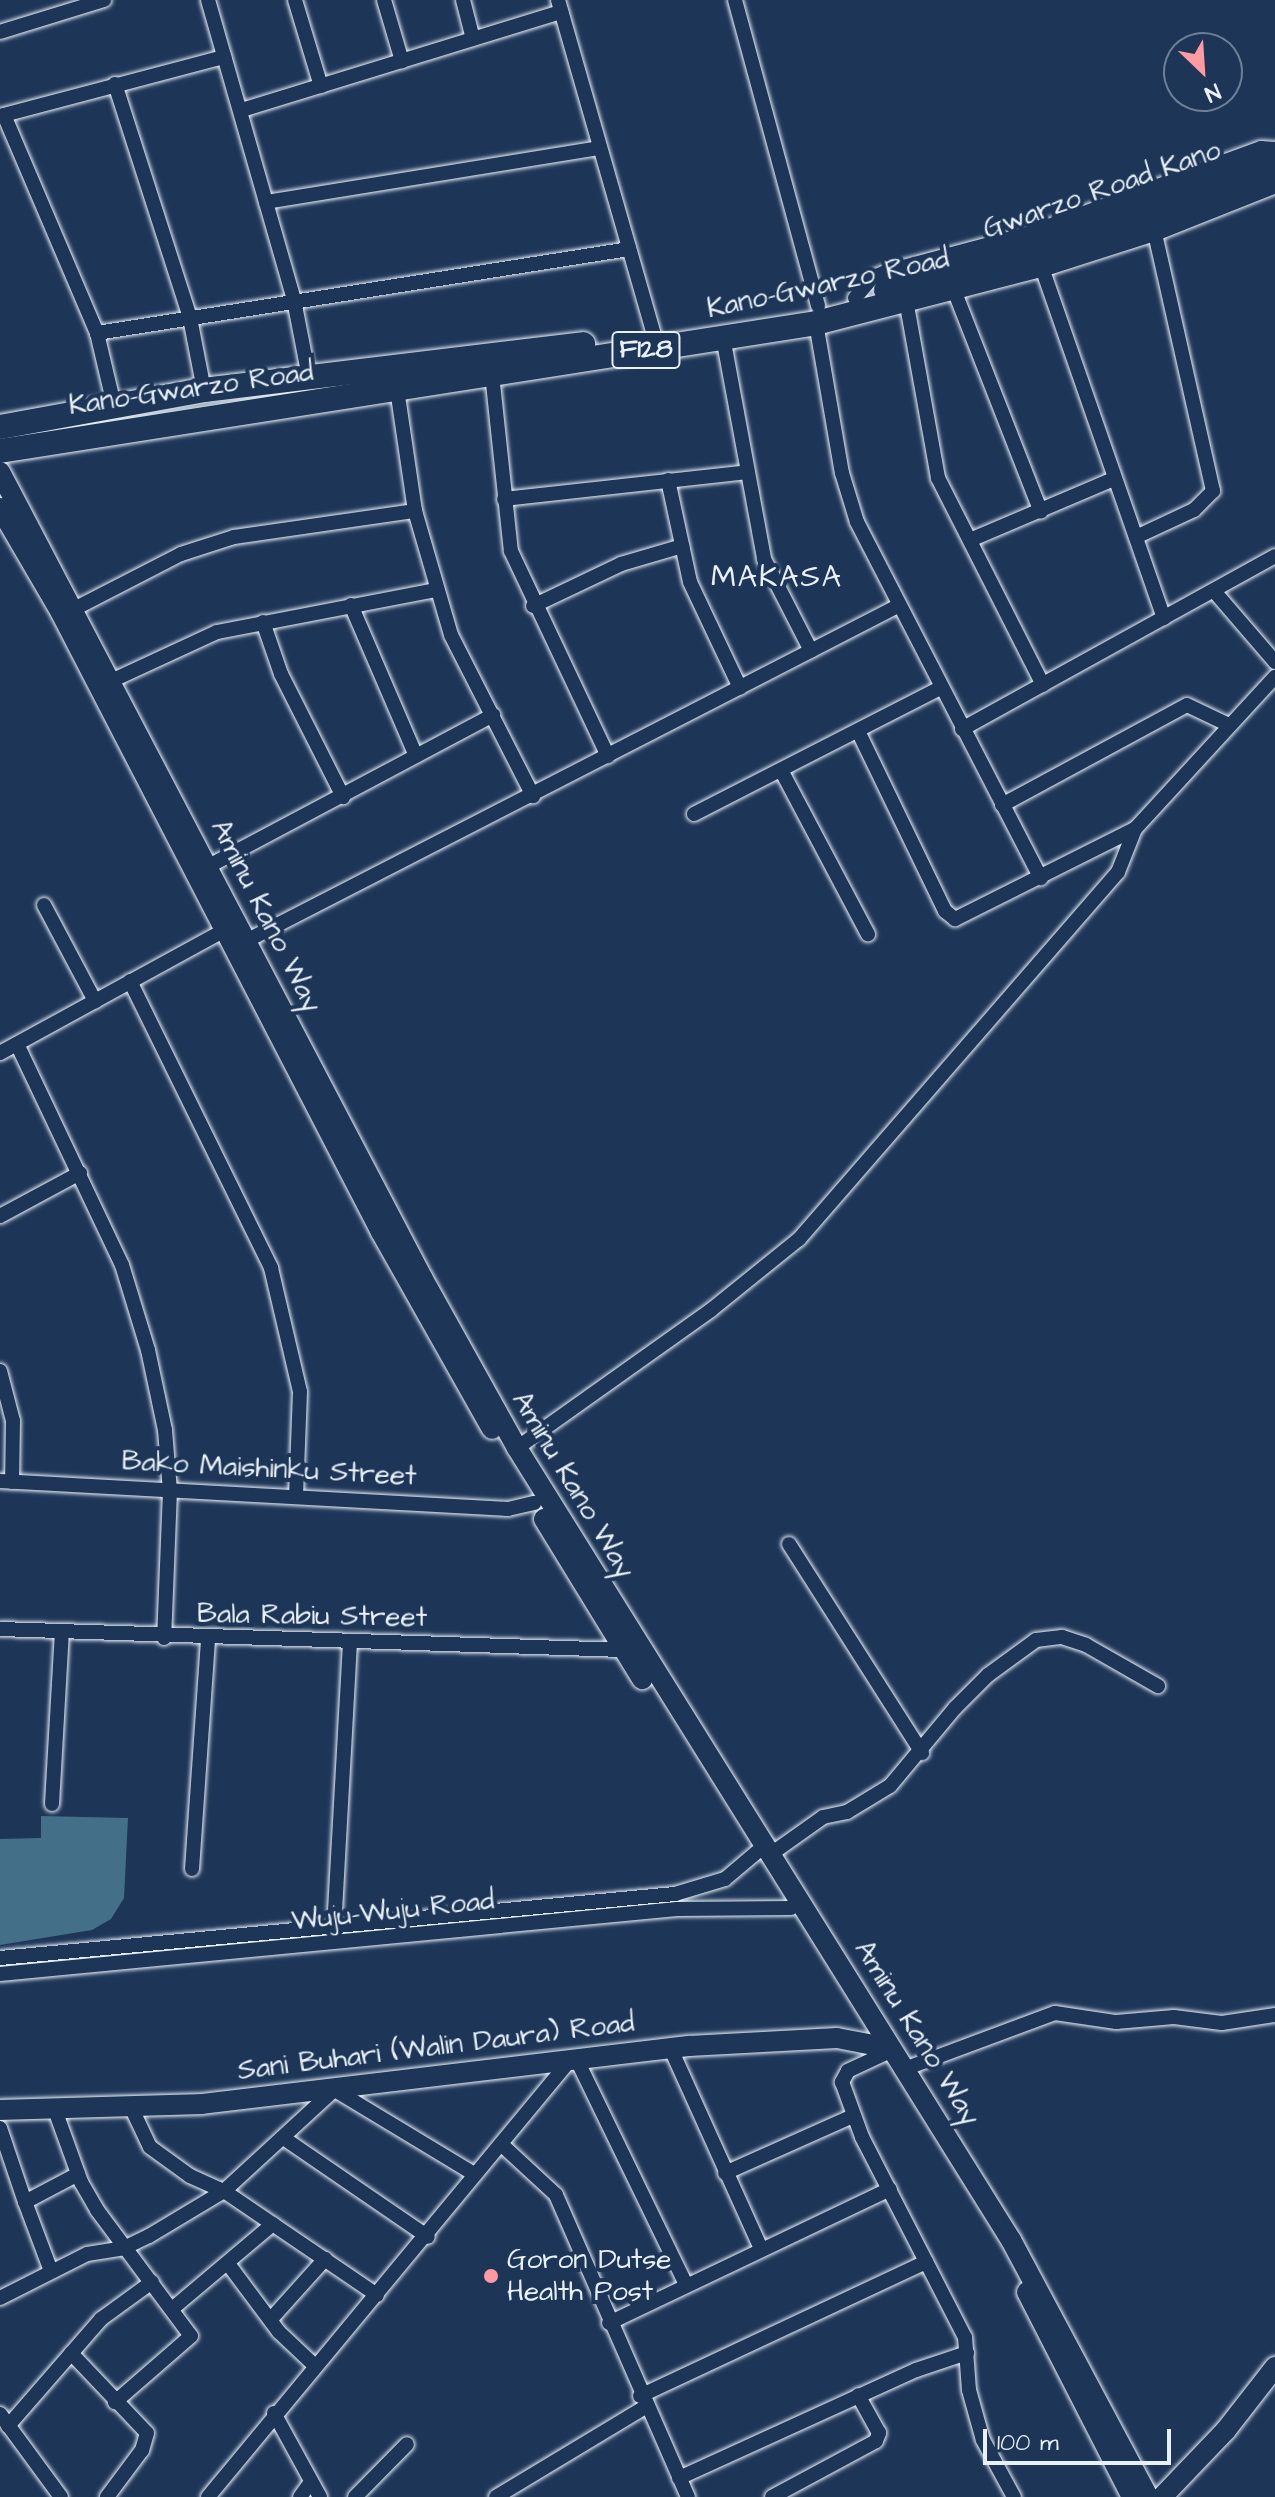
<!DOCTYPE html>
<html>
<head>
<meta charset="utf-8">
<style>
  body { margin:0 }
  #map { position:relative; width:1275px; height:2497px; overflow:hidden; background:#1d3557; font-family:"Architects Daughter",sans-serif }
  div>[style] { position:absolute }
  .water>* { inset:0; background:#436f88 }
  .roads { filter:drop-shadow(0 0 2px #e8f1f8) drop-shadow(0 0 2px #e8f1f8) }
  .street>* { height:14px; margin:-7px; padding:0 7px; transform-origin:7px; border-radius:7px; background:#1d3557 }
  .secondary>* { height:20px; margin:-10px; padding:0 10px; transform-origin:10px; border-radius:10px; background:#1d3557 }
  .primary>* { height:24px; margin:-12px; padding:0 12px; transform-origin:12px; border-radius:12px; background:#1d3557 }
  .dots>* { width:22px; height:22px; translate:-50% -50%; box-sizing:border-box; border:4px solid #1d3557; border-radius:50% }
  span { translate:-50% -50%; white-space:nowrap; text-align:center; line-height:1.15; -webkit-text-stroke:8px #1d3557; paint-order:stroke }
  .shield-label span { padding:2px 6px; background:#1d3557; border:2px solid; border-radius:6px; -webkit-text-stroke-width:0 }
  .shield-label { font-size:26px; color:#e8f1f8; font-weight:700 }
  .street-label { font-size:28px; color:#e8f1f8 }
  .poi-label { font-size:28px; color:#e8f1f8 }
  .left { translate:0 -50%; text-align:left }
  .neighbourhood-label { font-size:30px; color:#e8f1f8; letter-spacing:2px }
  .north { position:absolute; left:1163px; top:32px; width:80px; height:80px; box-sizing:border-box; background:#1d3557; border:2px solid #6e8097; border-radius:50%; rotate:155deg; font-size:22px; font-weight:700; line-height:32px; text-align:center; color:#e8f1f8 }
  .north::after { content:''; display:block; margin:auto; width:28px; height:36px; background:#ff9aa2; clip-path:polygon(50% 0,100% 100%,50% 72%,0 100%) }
  .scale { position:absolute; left:983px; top:2429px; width:188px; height:36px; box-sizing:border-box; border:4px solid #e8f1f8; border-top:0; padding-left:10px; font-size:24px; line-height:28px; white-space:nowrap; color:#e8f1f8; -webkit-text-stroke:6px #1d3557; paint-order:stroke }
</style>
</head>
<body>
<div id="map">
  <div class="water">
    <i style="clip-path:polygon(41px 1816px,128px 1818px,124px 1898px,111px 1919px,92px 1930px,0 1945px,0 1839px,41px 1838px)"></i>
  </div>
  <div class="roads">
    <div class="street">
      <i style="left:208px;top:0;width:312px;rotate:74deg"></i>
      <i style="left:294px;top:300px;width:78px;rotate:79deg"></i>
      <i style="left:295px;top:0;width:90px;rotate:73.2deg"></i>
      <i style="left:384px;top:0;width:64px;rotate:73.6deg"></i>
      <i style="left:463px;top:0;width:40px;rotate:75.6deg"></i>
      <i style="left:558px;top:0;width:348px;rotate:74deg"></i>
      <i style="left:735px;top:0;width:317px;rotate:74.8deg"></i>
      <i style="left:0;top:32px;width:109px;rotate:-17.1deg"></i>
      <i style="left:115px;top:84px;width:246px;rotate:72.2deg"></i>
      <i style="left:190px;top:318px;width:73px;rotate:79deg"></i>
      <i style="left:242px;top:110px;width:334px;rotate:-17.1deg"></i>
      <i style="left:4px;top:115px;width:237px;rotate:66.9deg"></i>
      <i style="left:97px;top:333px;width:74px;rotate:76.7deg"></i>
      <i style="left:0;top:116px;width:232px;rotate:-14.8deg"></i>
      <i style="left:266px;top:202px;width:336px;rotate:-9.2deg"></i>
      <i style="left:1041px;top:265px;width:374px;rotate:70.8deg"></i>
      <i style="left:954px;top:290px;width:238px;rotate:68.6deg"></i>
      <i style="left:855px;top:298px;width:26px;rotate:-50deg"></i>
      <i style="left:872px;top:278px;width:17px;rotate:-24deg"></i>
      <i style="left:888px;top:271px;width:144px;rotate:-14.9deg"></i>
      <i style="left:1027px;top:234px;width:249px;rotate:-20.2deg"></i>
      <i style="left:1261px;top:148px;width:14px;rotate:4deg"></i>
      <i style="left:906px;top:300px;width:181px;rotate:79.8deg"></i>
      <i style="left:938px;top:478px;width:232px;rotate:63.1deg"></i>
      <i style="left:816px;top:323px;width:152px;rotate:80.2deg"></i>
      <i style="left:842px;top:473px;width:51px;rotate:73deg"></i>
      <i style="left:857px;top:522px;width:401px;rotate:62.7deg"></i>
      <i style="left:97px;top:333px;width:539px;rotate:-8.97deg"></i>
      <i style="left:723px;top:337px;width:226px;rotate:79.5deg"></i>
      <i style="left:764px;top:559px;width:103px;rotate:62.9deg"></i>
      <i style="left:492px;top:374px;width:178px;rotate:83.9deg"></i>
      <i style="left:511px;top:551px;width:227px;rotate:64.7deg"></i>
      <i style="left:397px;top:389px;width:123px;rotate:81.6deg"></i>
      <i style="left:415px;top:511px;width:129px;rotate:73.8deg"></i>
      <i style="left:451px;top:635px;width:181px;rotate:63deg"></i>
      <i style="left:668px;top:480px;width:104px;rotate:77.8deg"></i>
      <i style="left:690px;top:582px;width:117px;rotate:64.7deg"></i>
      <i style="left:504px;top:499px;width:245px;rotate:-6.3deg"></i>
      <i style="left:1136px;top:537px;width:64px;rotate:-25deg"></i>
      <i style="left:1194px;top:510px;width:27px;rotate:-45deg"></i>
      <i style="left:1213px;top:491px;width:269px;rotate:-102.7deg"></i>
      <i style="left:970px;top:540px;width:156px;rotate:-23deg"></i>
      <i style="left:1214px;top:591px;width:94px;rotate:49.3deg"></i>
      <i style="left:351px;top:605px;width:164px;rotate:66.7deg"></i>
      <i style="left:533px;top:606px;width:98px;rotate:-25.5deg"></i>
      <i style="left:621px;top:564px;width:64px;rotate:-16.4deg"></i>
      <i style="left:74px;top:609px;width:120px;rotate:-27.2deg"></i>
      <i style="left:181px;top:554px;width:56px;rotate:-17.8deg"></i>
      <i style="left:234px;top:537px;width:183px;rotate:-8.2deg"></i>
      <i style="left:263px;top:622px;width:55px;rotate:70.9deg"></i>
      <i style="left:281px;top:674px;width:138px;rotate:63.2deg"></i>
      <i style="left:111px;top:681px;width:117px;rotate:-24.8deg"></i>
      <i style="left:217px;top:632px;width:223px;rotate:-10.9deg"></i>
      <i style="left:962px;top:729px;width:358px;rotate:-28.9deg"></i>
      <i style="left:858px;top:731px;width:200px;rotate:64.2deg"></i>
      <i style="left:945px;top:911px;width:13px;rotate:39deg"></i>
      <i style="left:955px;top:919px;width:201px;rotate:-26.6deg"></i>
      <i style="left:1135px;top:829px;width:207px;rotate:-47.4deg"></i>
      <i style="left:781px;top:770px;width:186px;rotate:62.1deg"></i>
      <i style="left:1002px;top:805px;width:210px;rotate:-28.4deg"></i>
      <i style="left:1187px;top:705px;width:47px;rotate:25.5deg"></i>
      <i style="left:694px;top:814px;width:276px;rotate:-27.1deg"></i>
      <i style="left:209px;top:866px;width:322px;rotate:-28deg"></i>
      <i style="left:44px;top:905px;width:109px;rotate:62deg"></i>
      <i style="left:246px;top:941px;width:731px;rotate:-27.2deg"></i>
      <i style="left:130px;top:981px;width:320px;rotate:63.8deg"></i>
      <i style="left:271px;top:1268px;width:127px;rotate:76.8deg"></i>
      <i style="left:300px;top:1392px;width:104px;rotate:92.2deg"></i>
      <i style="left:17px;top:1044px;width:245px;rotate:64.6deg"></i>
      <i style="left:122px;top:1265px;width:89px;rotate:73deg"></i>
      <i style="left:148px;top:1350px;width:82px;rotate:78deg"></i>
      <i style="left:165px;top:1430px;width:61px;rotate:85.3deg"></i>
      <i style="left:170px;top:1491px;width:147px;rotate:92.3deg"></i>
      <i style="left:0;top:1053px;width:256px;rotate:-28.7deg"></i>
      <i style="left:0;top:1216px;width:91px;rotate:-28.3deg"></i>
      <i style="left:0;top:1371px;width:52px;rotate:75.4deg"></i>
      <i style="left:13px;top:1421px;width:61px;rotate:90.9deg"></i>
      <i style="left:517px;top:1448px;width:238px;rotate:-35.4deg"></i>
      <i style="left:711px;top:1310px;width:113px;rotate:-38.9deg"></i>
      <i style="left:799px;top:1239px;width:486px;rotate:-49deg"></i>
      <i style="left:1118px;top:872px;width:46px;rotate:-68.4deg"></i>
      <i style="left:0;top:1481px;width:509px;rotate:3.15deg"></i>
      <i style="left:508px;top:1509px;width:27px;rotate:-13deg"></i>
      <i style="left:789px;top:1544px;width:248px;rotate:57.5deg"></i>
      <i style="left:0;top:1629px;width:622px;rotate:1.93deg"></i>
      <i style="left:52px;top:1804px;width:171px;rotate:-86.7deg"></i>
      <i style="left:771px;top:1854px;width:64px;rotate:-35.4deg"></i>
      <i style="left:823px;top:1817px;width:25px;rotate:-12deg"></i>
      <i style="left:847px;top:1812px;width:50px;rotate:-31.2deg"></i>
      <i style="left:890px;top:1786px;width:102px;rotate:-50.2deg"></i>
      <i style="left:955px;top:1708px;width:47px;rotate:-45deg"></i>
      <i style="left:988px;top:1675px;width:59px;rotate:-36.1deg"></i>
      <i style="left:1036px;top:1640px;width:26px;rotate:-7deg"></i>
      <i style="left:1062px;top:1637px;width:25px;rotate:18deg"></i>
      <i style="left:1086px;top:1645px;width:83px;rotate:29.7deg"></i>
      <i style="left:192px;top:1869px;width:231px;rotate:-86deg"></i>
      <i style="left:334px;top:1929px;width:286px;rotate:-86.8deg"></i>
      <i style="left:0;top:1958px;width:678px;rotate:-5.42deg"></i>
      <i style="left:675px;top:1894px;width:52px;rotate:-16.7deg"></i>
      <i style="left:725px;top:1879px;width:42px;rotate:-40.2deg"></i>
      <i style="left:0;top:1974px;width:680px;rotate:-5.48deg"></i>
      <i style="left:677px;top:1909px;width:114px;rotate:-0.5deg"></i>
      <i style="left:670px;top:2047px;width:222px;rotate:65.7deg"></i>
      <i style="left:884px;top:2054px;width:40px;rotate:155deg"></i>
      <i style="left:848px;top:2071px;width:13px;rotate:119deg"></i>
      <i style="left:842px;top:2082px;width:59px;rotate:70deg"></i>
      <i style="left:862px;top:2137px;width:225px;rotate:62.8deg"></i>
      <i style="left:965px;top:2337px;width:53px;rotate:85.7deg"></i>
      <i style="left:969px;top:2390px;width:52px;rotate:74.4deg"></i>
      <i style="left:983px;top:2440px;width:65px;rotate:61.5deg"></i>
      <i style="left:576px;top:2058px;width:252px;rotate:64.1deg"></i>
      <i style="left:907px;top:2068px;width:158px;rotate:-20.4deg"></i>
      <i style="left:1055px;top:2013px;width:62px;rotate:8.4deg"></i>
      <i style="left:1116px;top:2022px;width:58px;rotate:-4.9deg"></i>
      <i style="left:1174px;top:2017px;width:48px;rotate:7.1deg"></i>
      <i style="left:1222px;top:2023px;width:54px;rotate:-8.6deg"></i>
      <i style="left:335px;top:2090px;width:162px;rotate:31.1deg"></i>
      <i style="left:132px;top:2109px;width:42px;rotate:64.7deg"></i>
      <i style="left:150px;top:2147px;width:49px;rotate:35.9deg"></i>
      <i style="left:190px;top:2176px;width:37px;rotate:24deg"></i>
      <i style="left:224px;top:2191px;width:185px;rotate:34.2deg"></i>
      <i style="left:55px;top:2110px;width:77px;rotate:70.1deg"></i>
      <i style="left:81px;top:2182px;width:32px;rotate:60deg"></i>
      <i style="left:97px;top:2210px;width:157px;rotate:53.3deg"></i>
      <i style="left:191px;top:2336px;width:101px;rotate:139deg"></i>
      <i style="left:0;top:2128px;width:78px;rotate:71.3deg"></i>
      <i style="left:285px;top:2139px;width:173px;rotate:34.4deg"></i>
      <i style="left:501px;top:2144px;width:75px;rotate:42.8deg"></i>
      <i style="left:556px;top:2195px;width:330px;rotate:66.4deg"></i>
      <i style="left:725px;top:2173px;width:140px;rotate:-24deg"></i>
      <i style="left:229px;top:2265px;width:84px;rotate:53.3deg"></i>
      <i style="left:279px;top:2332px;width:47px;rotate:43.3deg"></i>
      <i style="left:51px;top:2271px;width:74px;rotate:-110.6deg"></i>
      <i style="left:25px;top:2202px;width:60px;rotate:-27.8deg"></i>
      <i style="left:0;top:2298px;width:97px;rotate:-26.8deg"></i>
      <i style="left:87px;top:2254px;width:37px;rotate:-9deg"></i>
      <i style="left:124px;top:2248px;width:28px;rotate:-26deg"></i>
      <i style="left:149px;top:2236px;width:87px;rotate:-31deg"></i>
      <i style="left:224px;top:2191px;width:154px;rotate:-42.6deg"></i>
      <i style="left:172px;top:2309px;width:132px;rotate:-40.1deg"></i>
      <i style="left:271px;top:2319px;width:81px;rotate:-48deg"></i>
      <i style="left:609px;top:2323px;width:311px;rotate:-25.5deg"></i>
      <i style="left:71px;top:2353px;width:110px;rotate:46.5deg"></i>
      <i style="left:147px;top:2433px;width:18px;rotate:106deg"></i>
      <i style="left:142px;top:2450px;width:59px;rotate:126.7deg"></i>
      <i style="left:640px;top:2396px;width:316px;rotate:-25.1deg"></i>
      <i style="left:274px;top:2413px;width:96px;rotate:61.3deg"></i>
      <i style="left:0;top:2414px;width:103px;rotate:53.7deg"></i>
      <i style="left:8px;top:2426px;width:142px;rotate:-49deg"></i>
      <i style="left:101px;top:2319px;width:63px;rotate:-36deg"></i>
      <i style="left:679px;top:2478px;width:260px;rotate:-24.5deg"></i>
      <i style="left:916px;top:2370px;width:54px;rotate:-18.4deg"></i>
      <i style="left:208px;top:2497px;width:569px;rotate:-50.35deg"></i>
      <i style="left:300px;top:2497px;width:19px;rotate:-54deg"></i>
      <i style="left:355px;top:2497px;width:74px;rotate:-45.5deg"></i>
      <i style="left:496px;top:2497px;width:174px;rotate:-31.1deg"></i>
      <i style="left:772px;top:2497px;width:118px;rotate:-28.3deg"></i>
      <i style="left:876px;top:2441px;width:9px;rotate:-69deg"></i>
      <i style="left:879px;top:2433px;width:43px;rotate:-118.9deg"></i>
    </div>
    <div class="secondary">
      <i style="left:0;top:472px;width:911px;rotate:62.34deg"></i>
      <i style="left:423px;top:1279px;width:193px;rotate:60.9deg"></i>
      <i style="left:517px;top:1448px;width:933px;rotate:58.05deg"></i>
      <i style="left:1011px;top:2240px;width:291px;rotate:61.9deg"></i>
      <i style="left:0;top:508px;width:121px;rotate:59.8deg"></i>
      <i style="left:61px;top:613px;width:697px;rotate:62.66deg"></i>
      <i style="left:381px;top:1232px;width:226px;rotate:60.6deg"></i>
      <i style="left:544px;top:1519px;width:188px;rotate:58.5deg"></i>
      <i style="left:0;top:2110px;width:202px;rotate:-1.7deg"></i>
      <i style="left:202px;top:2104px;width:490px;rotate:-6.8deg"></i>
      <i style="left:689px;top:2046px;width:148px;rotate:-3.1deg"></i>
      <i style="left:837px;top:2038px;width:43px;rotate:10.8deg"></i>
      <i style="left:1027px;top:2292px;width:230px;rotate:62.9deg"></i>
      <i style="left:1162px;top:2497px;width:93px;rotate:-46.3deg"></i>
      <i style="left:1226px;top:2430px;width:80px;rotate:-52.1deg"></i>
    </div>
    <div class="primary">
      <i style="left:886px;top:290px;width:215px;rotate:-16.5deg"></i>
      <i style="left:1092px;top:229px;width:195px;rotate:-20.1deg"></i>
      <i style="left:0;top:427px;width:207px;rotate:-10.3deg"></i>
      <i style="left:204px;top:390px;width:382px;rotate:-6.9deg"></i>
      <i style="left:0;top:451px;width:826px;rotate:-8.91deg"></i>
      <i style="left:816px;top:323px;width:232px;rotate:-14.5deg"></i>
      <i style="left:1041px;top:265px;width:119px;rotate:-17.7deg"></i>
      <i style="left:1154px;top:229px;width:130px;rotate:-21.6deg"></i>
    </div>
  </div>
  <div class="dots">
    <i style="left:491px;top:2276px;background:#ff9aa2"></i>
  </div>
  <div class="shield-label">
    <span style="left:646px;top:350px">F128</span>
  </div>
  <div class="street-label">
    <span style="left:1102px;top:190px;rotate:-19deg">Gwarzo Road Kano</span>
    <span style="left:828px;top:284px;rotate:-12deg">Kano-Gwarzo Road</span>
    <span style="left:191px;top:389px;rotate:-8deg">Kano-Gwarzo Road</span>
    <span style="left:266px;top:916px;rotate:63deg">Aminu Kano Way</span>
    <span style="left:269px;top:1469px;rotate:3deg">Bako Maishinku Street</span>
    <span style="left:573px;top:1485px;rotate:59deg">Aminu Kano Way</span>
    <span style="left:312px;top:1616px;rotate:1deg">Bala Rabiu Street</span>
    <span style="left:393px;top:1911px;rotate:-6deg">Wuju-Wuju Road</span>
    <span style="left:917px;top:2033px;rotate:58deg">Aminu Kano Way</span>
    <span style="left:436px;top:2047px;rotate:-7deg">Sani Buhari (Walin Daura) Road</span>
  </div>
  <div class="poi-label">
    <span class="left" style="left:507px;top:2276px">Goron Dutse<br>Health Post</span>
  </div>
  <div class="neighbourhood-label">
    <span style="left:777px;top:577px">MAKASA</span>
  </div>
  <div class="north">N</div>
  <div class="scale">100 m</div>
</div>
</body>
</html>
